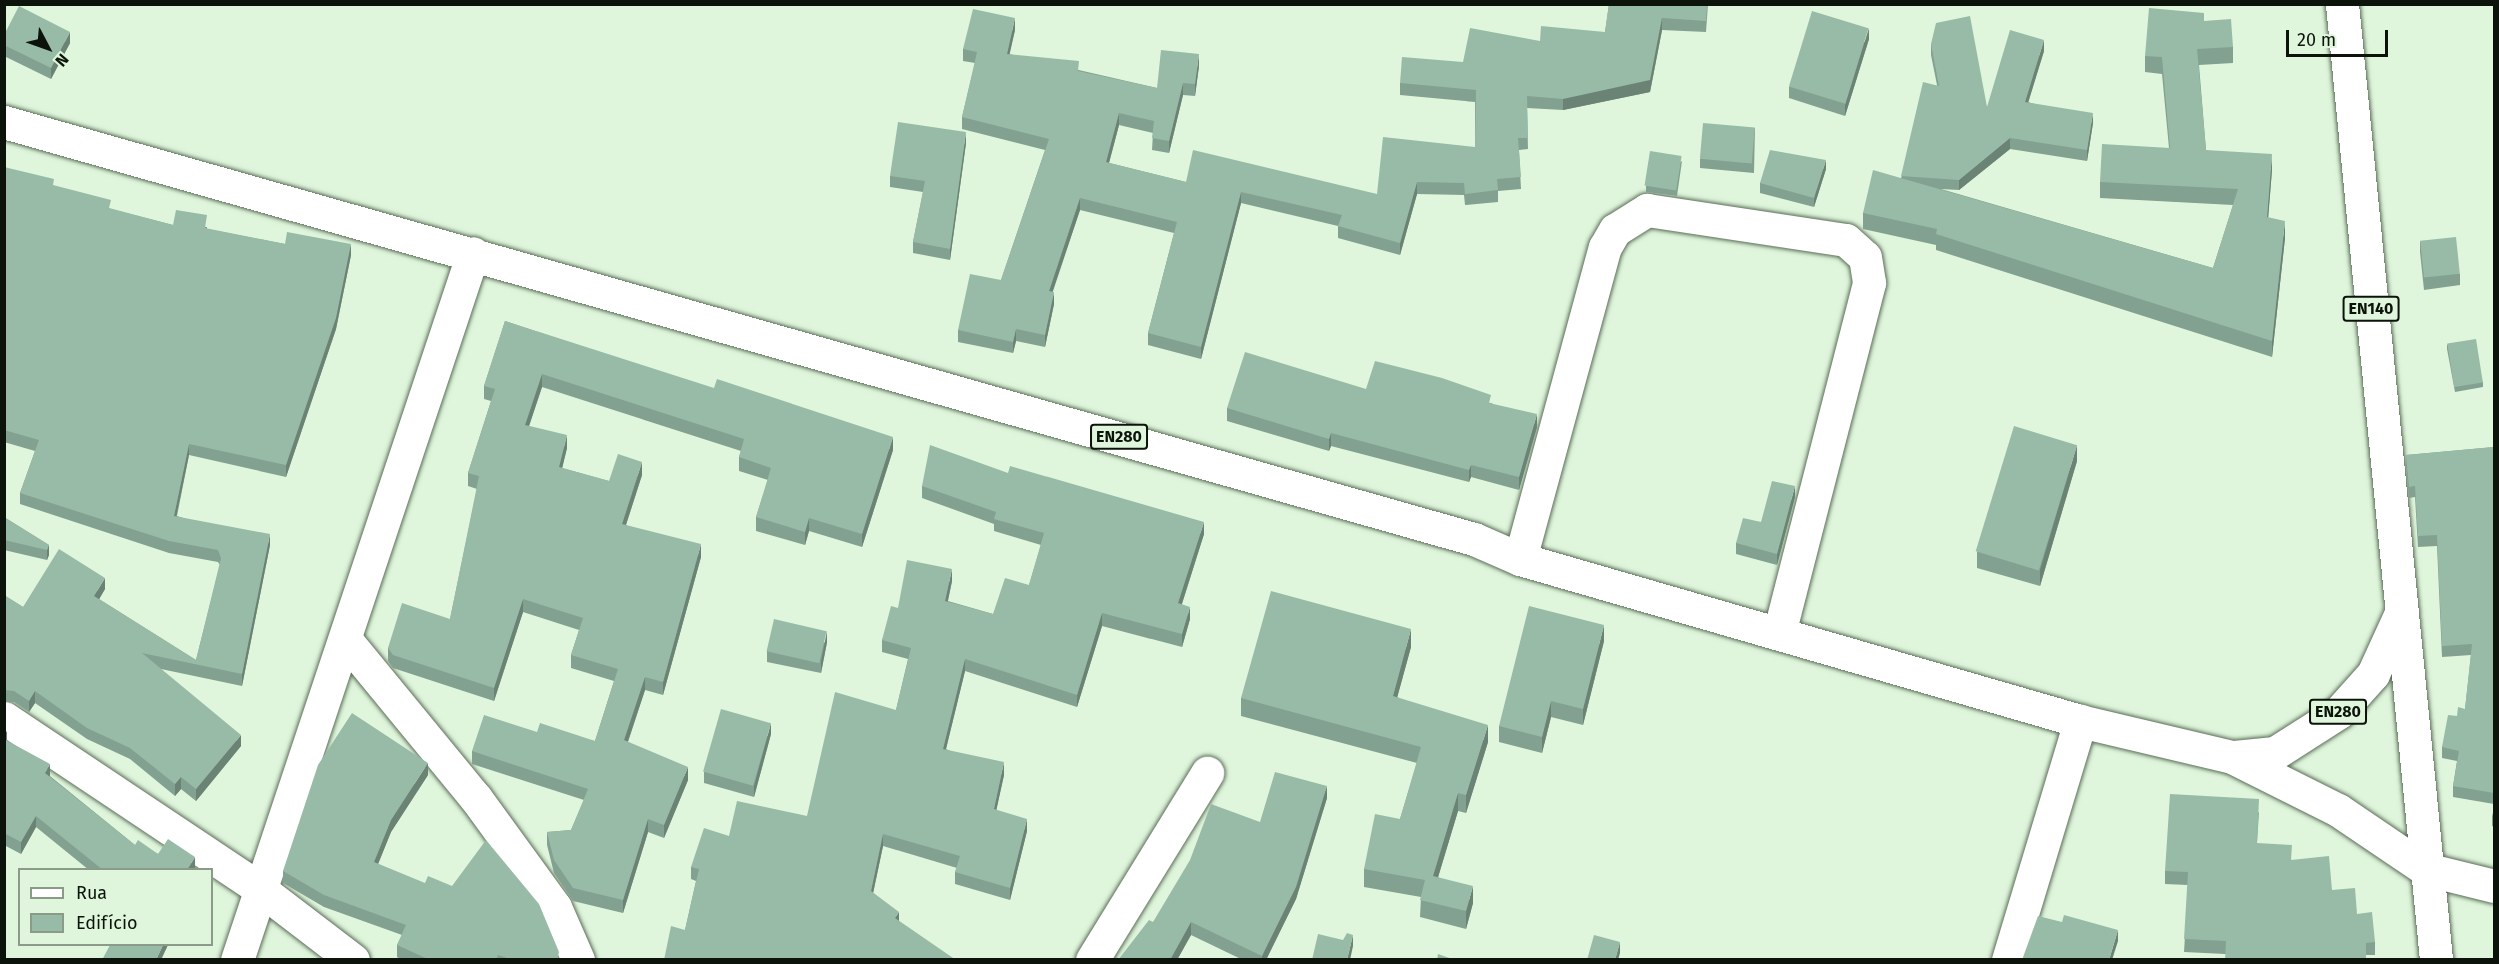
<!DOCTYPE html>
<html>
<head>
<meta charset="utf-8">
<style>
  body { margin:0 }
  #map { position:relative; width:2499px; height:964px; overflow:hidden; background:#dff6dc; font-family:"Fira Sans",sans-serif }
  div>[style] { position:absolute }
  .roads { filter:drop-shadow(0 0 2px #5a6d57) drop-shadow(0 0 2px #5a6d57) }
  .minor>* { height:33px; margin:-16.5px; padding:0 16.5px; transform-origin:16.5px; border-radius:16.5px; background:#fff }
  .major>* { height:33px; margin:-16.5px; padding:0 16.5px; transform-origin:16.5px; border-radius:16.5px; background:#fff }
  .wall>* { inset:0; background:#83a190 }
  .shaded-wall>* { inset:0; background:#6a8375 }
  .building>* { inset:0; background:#98bba7; transform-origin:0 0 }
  span { translate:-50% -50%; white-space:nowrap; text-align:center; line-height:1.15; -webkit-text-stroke:4.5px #dff6dc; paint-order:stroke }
  .shield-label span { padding:2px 4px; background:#dff6dc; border:2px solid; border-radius:4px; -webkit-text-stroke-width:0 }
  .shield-label { font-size:16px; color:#0b130a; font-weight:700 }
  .frame { position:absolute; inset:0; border:6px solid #0b130a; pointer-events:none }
  .legend { position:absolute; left:18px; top:868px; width:195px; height:78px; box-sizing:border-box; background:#dff6dc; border:2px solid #8a9b88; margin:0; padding:8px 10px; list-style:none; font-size:18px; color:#0b130a }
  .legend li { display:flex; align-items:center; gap:12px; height:30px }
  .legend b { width:30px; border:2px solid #8a9b88 }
  .north { position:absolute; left:18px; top:18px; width:60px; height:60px; -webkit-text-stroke:4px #dff6dc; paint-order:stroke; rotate:131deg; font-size:16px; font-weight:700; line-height:24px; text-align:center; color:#0b130a }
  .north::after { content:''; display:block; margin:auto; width:21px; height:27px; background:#0b130a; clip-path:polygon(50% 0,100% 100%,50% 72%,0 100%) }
  .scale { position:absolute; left:2286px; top:30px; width:102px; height:27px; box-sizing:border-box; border:3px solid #0b130a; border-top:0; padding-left:8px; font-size:18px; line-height:21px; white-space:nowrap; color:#0b130a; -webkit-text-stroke:4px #dff6dc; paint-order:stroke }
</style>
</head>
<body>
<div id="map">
  <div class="roads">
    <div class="minor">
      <i style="left:1520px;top:559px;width:323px;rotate:-74.8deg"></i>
      <i style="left:1605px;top:247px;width:20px;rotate:-60deg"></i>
      <i style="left:1615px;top:230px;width:38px;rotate:-32deg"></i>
      <i style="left:1647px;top:210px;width:201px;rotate:8.6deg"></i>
      <i style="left:1846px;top:240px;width:25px;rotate:42deg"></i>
      <i style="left:1865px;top:257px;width:26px;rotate:81deg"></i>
      <i style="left:1869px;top:283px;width:362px;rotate:104.4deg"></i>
      <i style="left:345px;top:639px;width:205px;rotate:50.6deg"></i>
      <i style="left:475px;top:797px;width:136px;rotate:54deg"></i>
      <i style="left:555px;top:907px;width:58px;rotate:66.5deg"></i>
      <i style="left:4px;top:718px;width:308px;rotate:33.7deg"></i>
      <i style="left:260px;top:889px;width:117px;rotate:37.4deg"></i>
      <i style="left:2425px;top:869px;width:71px;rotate:13.8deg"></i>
      <i style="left:237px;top:960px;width:745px;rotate:-71.54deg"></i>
      <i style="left:1092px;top:960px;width:220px;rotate:-58.4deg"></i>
      <i style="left:2008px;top:960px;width:250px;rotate:-73.2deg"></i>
    </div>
    <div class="major">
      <i style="left:2342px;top:4px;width:961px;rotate:84.38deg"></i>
      <i style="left:4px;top:122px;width:1528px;rotate:15.84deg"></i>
      <i style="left:1474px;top:539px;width:50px;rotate:23.5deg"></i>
      <i style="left:1520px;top:559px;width:583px;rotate:16.13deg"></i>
      <i style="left:2080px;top:721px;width:156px;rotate:13.3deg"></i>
      <i style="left:2232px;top:757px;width:119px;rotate:26.6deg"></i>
      <i style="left:2338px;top:810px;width:105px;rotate:34.1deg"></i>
      <i style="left:2234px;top:757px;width:41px;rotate:-5.6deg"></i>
      <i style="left:2275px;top:753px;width:76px;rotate:-32.6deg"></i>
      <i style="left:2339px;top:712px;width:51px;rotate:-48.2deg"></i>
      <i style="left:2373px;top:674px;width:65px;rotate:-65.4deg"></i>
    </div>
  </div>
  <div class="wall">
    <i style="clip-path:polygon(1609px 4px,1708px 4px,1706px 32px,1662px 30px,1650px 92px,1563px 110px,1527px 108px,1528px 149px,1519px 150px,1521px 189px,1498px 191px,1498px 202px,1465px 205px,1464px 195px,1417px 194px,1400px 255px,1338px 238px,1338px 226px,1241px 203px,1201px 359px,1148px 345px,1148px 333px,1174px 233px,1080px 210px,1052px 292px,1054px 304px,1045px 347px,1016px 341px,1013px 353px,958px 342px,958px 330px,1001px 280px,1045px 150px,962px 129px,962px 117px,975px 63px,963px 61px,963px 49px,1015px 30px,1009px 54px,1157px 88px,1199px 66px,1195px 96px,1183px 95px,1169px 153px,1152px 150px,1153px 133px,1119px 125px,1109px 163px,1186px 182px,1377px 194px,1475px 147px,1475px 102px,1400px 95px,1400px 83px,1463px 62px,1540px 41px,1605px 32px)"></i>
    <i style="clip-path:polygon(2204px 21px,2233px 47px,2233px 63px,2199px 65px,2206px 150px,2272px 170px,2268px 217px,2285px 238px,2272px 357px,1936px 250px,1936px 245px,1863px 229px,1863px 213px,1901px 178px,1937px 85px,1931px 55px,1931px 44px,1987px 107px,2044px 51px,2028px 102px,2093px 123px,2087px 161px,2010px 149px,1959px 190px,1941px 189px,2213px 268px,2233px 205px,2100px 198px,2100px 182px,2169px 148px,2162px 74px,2145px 72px,2145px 56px)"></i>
    <i style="clip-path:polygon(4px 35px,70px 43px,51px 79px,4px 56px)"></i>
    <i style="clip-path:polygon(1869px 39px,1845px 116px,1789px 98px,1789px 87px)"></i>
    <i style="clip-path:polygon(1755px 128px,1754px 173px,1700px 168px,1700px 159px)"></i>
    <i style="clip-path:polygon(966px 143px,950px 260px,913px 253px,913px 242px,923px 192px,890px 187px,890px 176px)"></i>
    <i style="clip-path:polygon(1682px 161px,1677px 196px,1646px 192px,1646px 186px)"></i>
    <i style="clip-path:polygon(4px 167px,111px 209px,173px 225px,207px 227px,207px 229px,285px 244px,351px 255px,336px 329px,286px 477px,189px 455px,177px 516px,270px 545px,242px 686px,161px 669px,241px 746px,196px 801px,181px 789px,175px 796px,130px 759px,87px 739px,35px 703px,29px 712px,14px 702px,4px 702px,4px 595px,23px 607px,105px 589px,99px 599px,196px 660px,220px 565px,218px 562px,169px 553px,20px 504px,20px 493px,35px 451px,4px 442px)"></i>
    <i style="clip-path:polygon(1826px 169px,1814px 207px,1760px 193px,1760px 183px)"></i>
    <i style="clip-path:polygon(2420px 241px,2460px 274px,2460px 285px,2424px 290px,2420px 252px)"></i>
    <i style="clip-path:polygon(505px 321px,893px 450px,862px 547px,809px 531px,805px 545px,756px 531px,756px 517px,768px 480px,739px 471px,739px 457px,741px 451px,542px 387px,529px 426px,567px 448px,562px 468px,609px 481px,642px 475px,626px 525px,701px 557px,663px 695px,645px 690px,628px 742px,688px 780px,664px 838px,648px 832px,623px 913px,573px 901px,554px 873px,547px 845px,547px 832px,571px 830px,584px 800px,472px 764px,472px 751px,537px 732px,595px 741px,614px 681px,571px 668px,571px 655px,579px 630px,523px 612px,494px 701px,393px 668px,388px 661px,388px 648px,450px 619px,477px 489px,468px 486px,468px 473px,491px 401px,484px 399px,484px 386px)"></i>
    <i style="clip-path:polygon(2447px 344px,2483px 382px,2483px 387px,2455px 392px,2447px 349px)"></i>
    <i style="clip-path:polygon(1366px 389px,1491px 403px,1537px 427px,1519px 490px,1471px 477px,1469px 482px,1331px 446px,1329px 451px,1227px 421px,1227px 408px)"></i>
    <i style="clip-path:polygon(2494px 447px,2494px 804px,2453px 797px,2453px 786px,2457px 761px,2442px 758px,2442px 747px,2457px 716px,2465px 709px,2471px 655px,2442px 657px,2437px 546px,2418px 547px,2415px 497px,2409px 498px,2406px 466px,2406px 455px)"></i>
    <i style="clip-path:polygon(2077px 461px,2040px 586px,1977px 568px,1977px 552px)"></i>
    <i style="clip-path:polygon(1008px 473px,1204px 534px,1182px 604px,1190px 619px,1182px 647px,1102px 626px,1077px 707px,965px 671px,946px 749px,1004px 775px,996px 810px,1027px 831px,1010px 900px,955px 884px,955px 872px,957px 868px,883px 846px,873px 893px,899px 920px,685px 930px,696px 881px,691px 879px,691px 867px,729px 836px,807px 816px,896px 710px,908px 659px,882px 652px,882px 640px,898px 608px,952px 581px,948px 601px,993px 614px,1029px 585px,1041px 545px,994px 531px,994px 524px,922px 498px,922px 486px)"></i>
    <i style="clip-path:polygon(1795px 497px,1777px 565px,1736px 554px,1736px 543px,1761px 522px)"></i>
    <i style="clip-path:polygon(4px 517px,49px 545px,49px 555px,47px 560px,4px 550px)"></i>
    <i style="clip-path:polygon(1604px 641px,1583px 725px,1551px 717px,1542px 753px,1499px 742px,1499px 726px)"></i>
    <i style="clip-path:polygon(827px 642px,821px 673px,767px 662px,767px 651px)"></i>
    <i style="clip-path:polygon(1411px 647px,1397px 697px,1488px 742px,1466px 813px,1458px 811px,1438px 877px,1473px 903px,1466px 929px,1420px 917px,1421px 897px,1364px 887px,1364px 869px,1400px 819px,1417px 763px,1241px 716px,1241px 698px)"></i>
    <i style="clip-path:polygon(4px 729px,7px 741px,50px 775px,50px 776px,135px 845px,195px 868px,194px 870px,89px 870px,36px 827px,21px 854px,4px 845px)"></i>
    <i style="clip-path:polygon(771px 734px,754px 797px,704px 783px,704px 772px)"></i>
    <i style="clip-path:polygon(428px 775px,391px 832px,378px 864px,559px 960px,402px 960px,397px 957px,397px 945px,402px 935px,324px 907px,283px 883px,283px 871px)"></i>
    <i style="clip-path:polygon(1327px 798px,1296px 899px,1266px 960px,1243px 960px,1191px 935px,1177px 960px,1118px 960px,1153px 922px,1260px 822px)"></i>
    <i style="clip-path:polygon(2494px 809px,2494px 827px,2492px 826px,2492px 816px)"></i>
    <i style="clip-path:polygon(2259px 812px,2257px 843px,2292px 860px,2332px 890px,2357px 914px,2375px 942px,2375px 955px,2225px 954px,2184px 952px,2188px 885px,2165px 884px,2165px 871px)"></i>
  </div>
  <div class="shaded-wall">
    <i style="clip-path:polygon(1015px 18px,1015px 30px,1007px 66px,1007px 54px)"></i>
    <i style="clip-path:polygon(1662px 18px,1662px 30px,1650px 92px,1563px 110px,1563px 99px)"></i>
    <i style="clip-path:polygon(1869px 28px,1869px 39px,1845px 116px,1845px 105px)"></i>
    <i style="clip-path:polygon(70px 32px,70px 43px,51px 79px,51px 68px)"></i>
    <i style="clip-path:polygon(2044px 40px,2044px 51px,2025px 113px,2025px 102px)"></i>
    <i style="clip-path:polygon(1199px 54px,1199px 66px,1195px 96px,1195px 84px)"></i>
    <i style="clip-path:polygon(1183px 83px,1183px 95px,1169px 153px,1169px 141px)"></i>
    <i style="clip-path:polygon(1119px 113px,1119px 125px,1106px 174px,1106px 162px)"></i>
    <i style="clip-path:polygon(2093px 113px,2093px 123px,2087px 161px,2087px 150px)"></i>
    <i style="clip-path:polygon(966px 132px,966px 143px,950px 260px,950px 249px)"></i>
    <i style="clip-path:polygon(2010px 138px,2010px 149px,1959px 190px,1959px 180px)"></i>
    <i style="clip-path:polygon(2272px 154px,2272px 170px,2267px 233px,2267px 217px)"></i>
    <i style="clip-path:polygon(1826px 160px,1826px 169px,1814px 207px,1814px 198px)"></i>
    <i style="clip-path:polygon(1417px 182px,1417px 194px,1400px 255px,1400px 243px)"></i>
    <i style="clip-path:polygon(1241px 192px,1241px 203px,1201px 359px,1201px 347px)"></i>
    <i style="clip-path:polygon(1080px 198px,1080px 210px,1049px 303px,1049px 291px)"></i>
    <i style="clip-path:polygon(2285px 221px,2285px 238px,2272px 357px,2272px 341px)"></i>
    <i style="clip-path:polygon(351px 244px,351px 255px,336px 329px,286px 477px,286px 465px)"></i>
    <i style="clip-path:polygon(1054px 292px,1054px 304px,1045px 347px,1045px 335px)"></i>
    <i style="clip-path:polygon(1016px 329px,1016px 341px,1013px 353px,1013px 342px)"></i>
    <i style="clip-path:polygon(542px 374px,542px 387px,525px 438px,525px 425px)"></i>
    <i style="clip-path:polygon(1537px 414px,1537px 427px,1519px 490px,1519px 477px)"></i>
    <i style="clip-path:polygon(1331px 433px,1331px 446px,1329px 451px,1329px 439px)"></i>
    <i style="clip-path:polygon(567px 435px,567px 448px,559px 481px,559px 467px)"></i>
    <i style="clip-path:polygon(893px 437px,893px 450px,862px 547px,862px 534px)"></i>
    <i style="clip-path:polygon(189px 444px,189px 455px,174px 527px,174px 516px)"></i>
    <i style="clip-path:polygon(2077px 445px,2077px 461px,2040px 586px,2040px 570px)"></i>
    <i style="clip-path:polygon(642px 462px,642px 475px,622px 537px,622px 524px)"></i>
    <i style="clip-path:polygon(1471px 465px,1471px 477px,1469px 482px,1469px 470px)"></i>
    <i style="clip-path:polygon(1795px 486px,1795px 497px,1777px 565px,1777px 554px)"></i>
    <i style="clip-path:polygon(809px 518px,809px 531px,805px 545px,805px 532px)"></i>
    <i style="clip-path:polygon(1204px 522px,1204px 534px,1178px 616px,1178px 603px)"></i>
    <i style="clip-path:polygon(270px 534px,270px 545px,242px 686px,242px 674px)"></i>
    <i style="clip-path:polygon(701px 544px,701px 557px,663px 695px,663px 682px)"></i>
    <i style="clip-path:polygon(49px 545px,49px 555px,47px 560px,47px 550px)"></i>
    <i style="clip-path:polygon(952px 569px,952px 581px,945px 613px,945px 601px)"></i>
    <i style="clip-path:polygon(105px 578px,105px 589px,94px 608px,94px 596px)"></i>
    <i style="clip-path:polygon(523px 599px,523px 612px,494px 701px,494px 688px)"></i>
    <i style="clip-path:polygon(1190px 607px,1190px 619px,1182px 647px,1182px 634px)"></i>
    <i style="clip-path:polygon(1102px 613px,1102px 626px,1077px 707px,1077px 695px)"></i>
    <i style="clip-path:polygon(1604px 625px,1604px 641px,1583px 725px,1583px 709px)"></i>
    <i style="clip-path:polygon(1411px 629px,1411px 647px,1393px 713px,1393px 696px)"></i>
    <i style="clip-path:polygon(827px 631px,827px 642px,821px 673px,821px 662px)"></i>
    <i style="clip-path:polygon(965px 659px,965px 671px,943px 761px,943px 749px)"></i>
    <i style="clip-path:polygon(645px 677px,645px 690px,624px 753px,624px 740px)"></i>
    <i style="clip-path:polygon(35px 691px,35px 703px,29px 712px,29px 701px)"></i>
    <i style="clip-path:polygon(1551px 701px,1551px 717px,1542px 753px,1542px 737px)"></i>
    <i style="clip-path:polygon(771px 723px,771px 734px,754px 797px,754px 786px)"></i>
    <i style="clip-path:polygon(1488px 725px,1488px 742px,1466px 813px,1466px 795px)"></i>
    <i style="clip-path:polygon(7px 731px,7px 743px,4px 747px,4px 735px)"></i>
    <i style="clip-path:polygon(241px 735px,241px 746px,196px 801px,196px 789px)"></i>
    <i style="clip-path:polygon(1004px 762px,1004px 775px,994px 821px,994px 809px)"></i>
    <i style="clip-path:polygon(428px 763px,428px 775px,391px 832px,374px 874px,374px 862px,391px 820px)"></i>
    <i style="clip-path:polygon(50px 764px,50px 775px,45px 784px,45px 773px)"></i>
    <i style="clip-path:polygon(688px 767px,688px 780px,664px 838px,664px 825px)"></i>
    <i style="clip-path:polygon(181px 777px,181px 789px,175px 796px,175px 784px)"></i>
    <i style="clip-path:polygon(1327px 786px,1327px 798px,1296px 899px,1266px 960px,1262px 960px,1262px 956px)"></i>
    <i style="clip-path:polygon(1458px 793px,1458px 811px,1433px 894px,1433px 876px)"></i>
    <i style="clip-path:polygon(36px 816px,36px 827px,21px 854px,21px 842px)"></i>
    <i style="clip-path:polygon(648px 819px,648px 832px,623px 913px,623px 900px)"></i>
    <i style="clip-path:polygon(1027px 819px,1027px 831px,1010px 900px,1010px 888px)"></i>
    <i style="clip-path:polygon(883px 834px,883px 846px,871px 903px,871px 891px)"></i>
    <i style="clip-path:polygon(195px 857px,195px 868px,194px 870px,187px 870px)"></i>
    <i style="clip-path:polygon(1473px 886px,1473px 903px,1466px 929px,1466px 911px)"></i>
    <i style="clip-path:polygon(899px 912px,899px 924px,895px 918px)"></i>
    <i style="clip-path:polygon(1191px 922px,1191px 935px,1177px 960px,1170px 960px)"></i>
    <i style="clip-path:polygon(2118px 930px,2118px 941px,2112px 960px,2109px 960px)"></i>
    <i style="clip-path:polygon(1353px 935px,1353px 946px,1350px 960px,1347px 960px)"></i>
    <i style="clip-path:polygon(1620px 942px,1620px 953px,1618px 960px,1615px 960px)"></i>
    <i style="clip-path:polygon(163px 945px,168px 945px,161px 960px,156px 960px)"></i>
  </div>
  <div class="building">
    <i style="clip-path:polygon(1609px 4px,1707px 4px,1706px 21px,1662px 18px,1650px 80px,1563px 99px,1527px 96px,1528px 138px,1518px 138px,1521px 177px,1497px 179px,1498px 190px,1465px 194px,1464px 183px,1417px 182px,1400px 243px,1338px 226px,1342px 215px,1241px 192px,1201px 347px,1148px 333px,1177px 222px,1080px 198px,1049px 291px,1054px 292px,1045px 335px,1016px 329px,1013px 342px,958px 330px,970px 274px,1001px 280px,1049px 139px,962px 117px,977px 52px,963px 49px,973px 9px,1015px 18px,1007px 54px,1079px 61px,1078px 71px,1157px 88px,1161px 50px,1199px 54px,1195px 84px,1183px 83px,1169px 141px,1152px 138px,1154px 121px,1119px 113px,1106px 162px,1186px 182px,1193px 150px,1377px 194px,1383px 137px,1475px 147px,1476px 90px,1400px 83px,1402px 57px,1463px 62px,1470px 28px,1540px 41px,1541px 26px,1605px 32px)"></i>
    <i style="clip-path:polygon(19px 6px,70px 32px,51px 68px,4px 45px,4px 35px)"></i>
    <i style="clip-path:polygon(2149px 8px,2204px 13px,2204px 21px,2231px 19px,2233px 47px,2197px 49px,2206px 150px,2272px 154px,2267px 217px,2285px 221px,2272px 341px,1936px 234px,1937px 229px,1863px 213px,1873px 170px,2213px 268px,2238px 189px,2100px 182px,2102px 144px,2170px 148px,2162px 57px,2145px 56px)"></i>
    <i style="left:1812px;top:11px;width:59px;height:79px;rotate:17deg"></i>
    <i style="clip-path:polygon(1970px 16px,1987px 107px,2010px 30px,2044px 40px,2025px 102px,2093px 113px,2087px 150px,2010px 138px,1959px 180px,1901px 176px,1923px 82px,1939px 86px,1931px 44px,1936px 23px)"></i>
    <i style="clip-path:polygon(898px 122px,966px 132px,950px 249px,913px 242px,925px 181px,890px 176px)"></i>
    <i style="left:1703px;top:123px;width:52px;height:36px;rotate:5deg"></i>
    <i style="clip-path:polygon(1770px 150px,1826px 160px,1814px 198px,1760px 183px)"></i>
    <i style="left:1650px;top:151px;width:32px;height:35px;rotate:9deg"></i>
    <i style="clip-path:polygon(4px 167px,54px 179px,53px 185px,111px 200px,109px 208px,173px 225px,176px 210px,207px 215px,205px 228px,285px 244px,287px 232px,351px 244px,336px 318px,286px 465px,189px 444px,174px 516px,270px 534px,242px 674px,142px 653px,241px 735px,196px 789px,181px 777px,175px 784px,130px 748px,87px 728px,35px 691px,29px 701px,14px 691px,4px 690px,4px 595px,23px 607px,59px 549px,105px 578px,94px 596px,196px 660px,221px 558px,218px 550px,169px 541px,20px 493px,39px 440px,4px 430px)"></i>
    <i style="left:2456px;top:237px;width:37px;height:36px;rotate:84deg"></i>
    <i style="clip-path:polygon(505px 321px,714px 388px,717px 379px,893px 437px,862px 534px,809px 518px,805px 532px,756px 517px,771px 468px,739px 457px,744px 439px,542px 374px,525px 425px,567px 435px,559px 467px,609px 481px,618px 454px,642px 462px,622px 524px,701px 544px,663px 682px,645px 677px,624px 740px,688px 767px,664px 825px,648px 819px,623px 900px,573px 888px,554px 860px,547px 832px,571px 830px,588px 789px,472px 751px,484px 715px,537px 732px,540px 723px,595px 741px,618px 669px,571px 655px,583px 618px,523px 599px,494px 688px,393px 655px,388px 648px,402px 603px,450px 619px,479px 476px,468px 473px,495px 389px,484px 386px)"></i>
    <i style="left:2476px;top:339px;width:44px;height:29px;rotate:81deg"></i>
    <i style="clip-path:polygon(1245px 352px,1366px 389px,1375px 361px,1442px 378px,1491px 395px,1489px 403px,1537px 414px,1519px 477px,1471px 465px,1469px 470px,1331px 433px,1329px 439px,1227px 408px)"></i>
    <i style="left:2014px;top:426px;width:66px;height:131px;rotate:17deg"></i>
    <i style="clip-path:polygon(930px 445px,1008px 473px,1010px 466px,1204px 522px,1178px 603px,1190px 607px,1182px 634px,1102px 613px,1077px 695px,965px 659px,943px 749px,1004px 762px,994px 809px,1027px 819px,1010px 888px,955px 872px,960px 856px,883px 834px,871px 891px,899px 912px,895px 918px,956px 960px,664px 960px,671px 926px,685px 930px,699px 869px,691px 867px,704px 828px,729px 836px,737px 801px,807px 816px,835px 692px,896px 710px,911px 648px,882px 640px,891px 606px,898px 608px,907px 560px,952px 569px,945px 601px,993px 614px,1005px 578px,1029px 585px,1044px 533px,994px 519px,996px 512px,922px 486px)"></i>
    <i style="clip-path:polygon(2494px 447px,2494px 793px,2453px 786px,2459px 751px,2442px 747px,2448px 715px,2457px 716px,2458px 707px,2465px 709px,2472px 644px,2442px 646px,2437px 535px,2418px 536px,2415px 486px,2409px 487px,2406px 455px)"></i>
    <i style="clip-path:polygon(1772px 481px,1795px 486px,1777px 554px,1736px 543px,1743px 518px,1761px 522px)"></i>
    <i style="clip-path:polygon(4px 517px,49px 545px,47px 550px,4px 540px)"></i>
    <i style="clip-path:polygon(1271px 591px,1411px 629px,1393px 696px,1488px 725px,1466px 795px,1458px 793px,1433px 876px,1473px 886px,1466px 911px,1420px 900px,1425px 880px,1364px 869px,1375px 814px,1400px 819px,1421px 747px,1241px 698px)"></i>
    <i style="clip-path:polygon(1529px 606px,1604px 625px,1583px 709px,1551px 701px,1542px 737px,1499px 726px)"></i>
    <i style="left:774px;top:619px;width:54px;height:33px;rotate:13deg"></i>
    <i style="left:721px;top:709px;width:52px;height:65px;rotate:16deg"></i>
    <i style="clip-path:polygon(352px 713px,428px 763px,391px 820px,374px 862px,425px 883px,428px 876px,452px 886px,486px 840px,539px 904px,559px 952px,557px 960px,513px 960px,498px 955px,496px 960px,430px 960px,397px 945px,406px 925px,324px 895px,283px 871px,318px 765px)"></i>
    <i style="clip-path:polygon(4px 739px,50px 764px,45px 773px,135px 845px,138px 840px,158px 854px,168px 839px,195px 857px,187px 870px,103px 870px,36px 816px,21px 842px,4px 833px)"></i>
    <i style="clip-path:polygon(1275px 772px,1327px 786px,1296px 887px,1262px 956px,1191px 922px,1170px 960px,1118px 960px,1149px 920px,1153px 922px,1190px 860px,1211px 804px,1260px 822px)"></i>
    <i style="clip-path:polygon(2170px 794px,2259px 799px,2257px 843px,2292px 845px,2291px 860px,2329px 856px,2332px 890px,2355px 888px,2357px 914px,2372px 912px,2375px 942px,2366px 943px,2366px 960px,2225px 960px,2226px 941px,2184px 939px,2188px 872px,2165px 871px)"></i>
    <i style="clip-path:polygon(2064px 915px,2118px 930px,2109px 960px,2022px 960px,2038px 916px,2062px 922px)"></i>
    <i style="clip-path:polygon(1347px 933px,1353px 935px,1347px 960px,1312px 960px,1318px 934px,1343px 940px)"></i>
    <i style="clip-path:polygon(1594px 935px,1620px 942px,1615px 960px,1587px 960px)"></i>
    <i style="clip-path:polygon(110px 945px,163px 945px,156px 960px,102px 960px)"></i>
    <i style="clip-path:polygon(1438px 954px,1455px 960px,1437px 960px)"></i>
  </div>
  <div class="shield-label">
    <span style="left:2371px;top:309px">EN140</span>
    <span style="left:1119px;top:437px">EN280</span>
    <span style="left:2338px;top:712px">EN280</span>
  </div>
  <div class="frame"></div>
  <ul class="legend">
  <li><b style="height:8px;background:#fff"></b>Rua</li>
  <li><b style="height:16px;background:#98bba7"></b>Edifício</li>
  </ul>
  <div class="north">N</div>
  <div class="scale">20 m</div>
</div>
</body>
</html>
